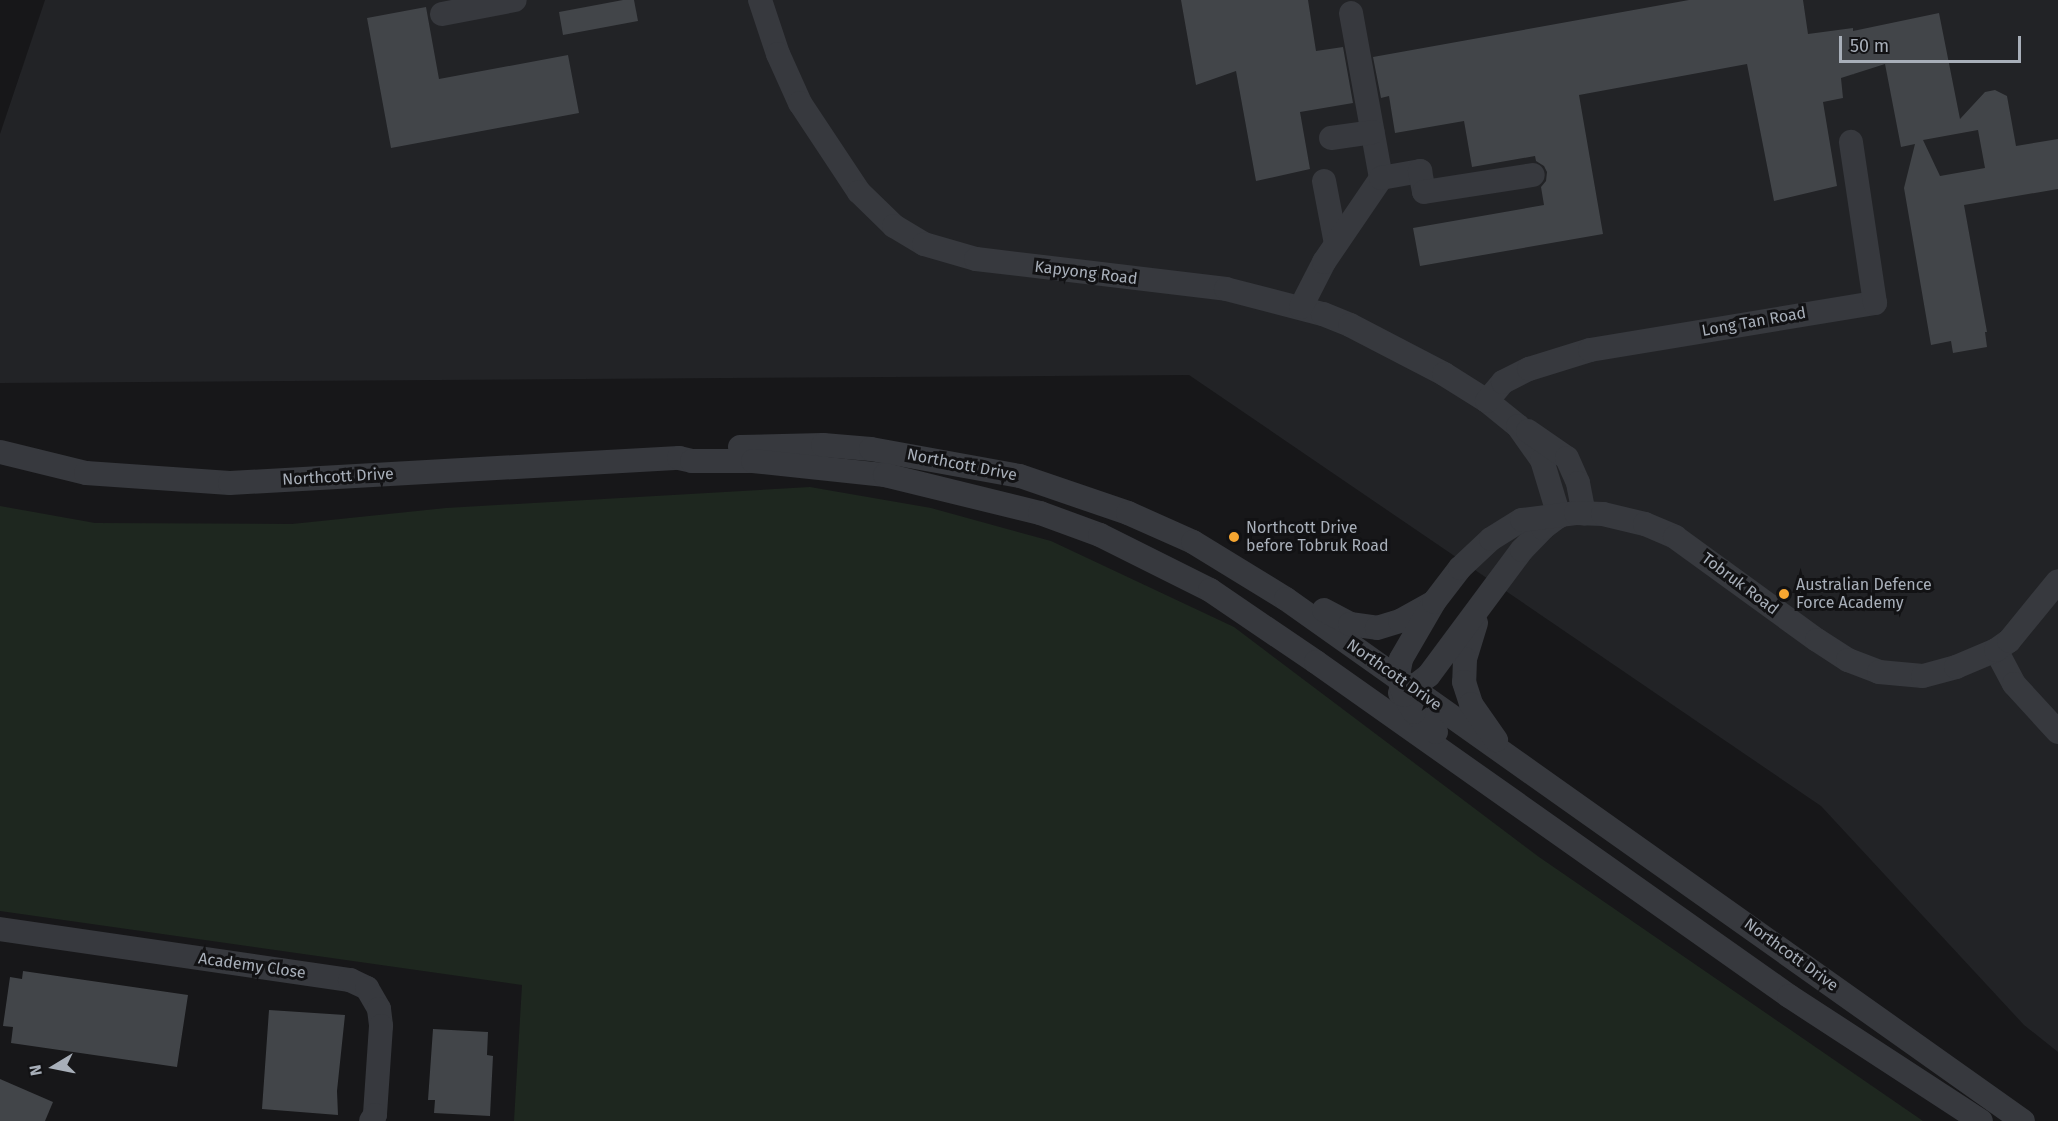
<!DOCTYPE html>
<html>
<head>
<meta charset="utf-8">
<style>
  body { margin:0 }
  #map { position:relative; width:2058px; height:1121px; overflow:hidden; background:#171719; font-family:"Fira Sans",sans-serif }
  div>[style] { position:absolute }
  .built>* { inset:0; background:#222326 }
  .green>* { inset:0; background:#1e271f }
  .building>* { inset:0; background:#424549 }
  .minor>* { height:24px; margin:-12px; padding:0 12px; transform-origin:12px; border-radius:12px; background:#37393e }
  .dots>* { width:16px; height:16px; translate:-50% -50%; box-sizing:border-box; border:3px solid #121214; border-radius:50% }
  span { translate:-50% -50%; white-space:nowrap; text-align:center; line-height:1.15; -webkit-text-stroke:6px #121214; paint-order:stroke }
  .street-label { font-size:16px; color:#a8afb9 }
  .poi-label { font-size:16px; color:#a8afb9 }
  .left { translate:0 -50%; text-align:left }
  .north { position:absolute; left:24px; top:1037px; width:60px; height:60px; -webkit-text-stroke:4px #121214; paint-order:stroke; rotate:260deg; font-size:16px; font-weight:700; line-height:24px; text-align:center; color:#a8afb9 }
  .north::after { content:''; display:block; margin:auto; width:21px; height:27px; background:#a8afb9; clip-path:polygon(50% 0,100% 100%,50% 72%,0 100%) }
  .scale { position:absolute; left:1839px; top:36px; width:182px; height:27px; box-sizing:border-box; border:3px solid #a8afb9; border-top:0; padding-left:8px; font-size:18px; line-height:21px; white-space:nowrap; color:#a8afb9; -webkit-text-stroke:4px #121214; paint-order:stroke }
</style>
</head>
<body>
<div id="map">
  <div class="built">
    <i style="clip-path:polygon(45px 0,2058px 0,2058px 1052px,2024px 1025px,1821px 806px,1189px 375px,0 383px,0 134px)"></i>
  </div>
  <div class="green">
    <i style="clip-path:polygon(810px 487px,931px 508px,1051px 541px,1234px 627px,1539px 857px,1923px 1121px,514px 1121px,522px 985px,0 911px,0 506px,95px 523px,292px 524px,446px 508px)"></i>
  </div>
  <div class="building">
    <i style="clip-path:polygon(623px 0,634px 0,638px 21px,563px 35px,559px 12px)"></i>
    <i style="clip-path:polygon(1181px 0,1308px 0,1316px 51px,1343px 47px,1353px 103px,1300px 112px,1310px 169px,1256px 181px,1236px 71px,1196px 85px)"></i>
    <i style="clip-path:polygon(evenodd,1689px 0,1803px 0,1808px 34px,1853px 28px,1853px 31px,1939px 13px,1960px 119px,1985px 92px,1995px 90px,2007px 96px,2016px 146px,2058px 139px,2058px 189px,1964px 205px,1987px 332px,1985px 332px,1987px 347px,1953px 353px,1951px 341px,1931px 345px,1904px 188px,1915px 144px,1901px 147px,1885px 64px,1841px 78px,1843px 98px,1823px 102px,1837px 186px,1774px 201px,1747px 64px,1579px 95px,1603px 234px,1420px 266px,1413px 228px,1544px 205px,1541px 187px,1546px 181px,1547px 172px,1544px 166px,1536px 161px,1535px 156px,1472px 167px,1464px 121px,1395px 133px,1389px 96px,1381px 98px,1373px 57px,1689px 0,1978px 130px,1985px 168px,1940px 176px,1923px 140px,1978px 130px)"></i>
    <i style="clip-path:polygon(426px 7px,439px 79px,568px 55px,579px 113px,391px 148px,367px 18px)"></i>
    <i style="clip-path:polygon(23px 971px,188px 995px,177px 1067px,11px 1043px,13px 1027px,3px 1026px,10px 977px,22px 979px)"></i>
    <i style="clip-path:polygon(269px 1010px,345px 1015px,337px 1091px,338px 1115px,262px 1109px)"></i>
    <i style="clip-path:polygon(433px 1029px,488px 1032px,487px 1055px,493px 1056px,490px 1116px,434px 1113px,435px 1100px,428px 1100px)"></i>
    <i style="clip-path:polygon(0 1079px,53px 1102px,45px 1121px,0 1121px)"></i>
  </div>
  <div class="minor">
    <i style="left:760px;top:0;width:57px;rotate:71.6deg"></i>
    <i style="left:778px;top:54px;width:54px;rotate:65.8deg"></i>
    <i style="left:800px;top:103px;width:107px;rotate:56.5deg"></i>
    <i style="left:859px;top:192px;width:49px;rotate:44.2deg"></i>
    <i style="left:894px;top:226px;width:35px;rotate:31deg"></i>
    <i style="left:924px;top:244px;width:54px;rotate:16.1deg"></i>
    <i style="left:976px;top:259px;width:252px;rotate:6.8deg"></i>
    <i style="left:1226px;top:289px;width:100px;rotate:14.5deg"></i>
    <i style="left:1323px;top:314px;width:29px;rotate:22deg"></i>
    <i style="left:1350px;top:325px;width:106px;rotate:27.5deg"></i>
    <i style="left:1444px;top:374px;width:51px;rotate:32.1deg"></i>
    <i style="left:1487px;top:401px;width:40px;rotate:39deg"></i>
    <i style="left:1518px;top:426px;width:42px;rotate:54.8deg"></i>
    <i style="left:1542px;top:460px;width:59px;rotate:73.1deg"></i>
    <i style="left:1351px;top:13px;width:168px;rotate:79.7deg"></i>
    <i style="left:442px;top:14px;width:74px;rotate:-10.9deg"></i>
    <i style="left:1331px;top:138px;width:42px;rotate:-8.1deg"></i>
    <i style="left:1324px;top:181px;width:64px;rotate:79.2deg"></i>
    <i style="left:1301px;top:307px;width:51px;rotate:-62.9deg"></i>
    <i style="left:1324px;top:262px;width:102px;rotate:-55.8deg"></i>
    <i style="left:1381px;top:178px;width:40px;rotate:-10deg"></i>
    <i style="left:1420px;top:171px;width:21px;rotate:79deg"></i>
    <i style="left:1424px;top:192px;width:110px;rotate:-8.9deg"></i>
    <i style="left:1487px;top:401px;width:25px;rotate:-50deg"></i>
    <i style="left:1503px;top:382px;width:29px;rotate:-27deg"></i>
    <i style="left:1529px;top:369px;width:64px;rotate:-17.3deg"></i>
    <i style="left:1590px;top:350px;width:289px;rotate:-9.4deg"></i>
    <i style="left:1875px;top:303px;width:163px;rotate:-98.5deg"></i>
    <i style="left:1528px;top:431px;width:47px;rotate:34.7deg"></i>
    <i style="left:1567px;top:458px;width:27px;rotate:66deg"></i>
    <i style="left:1578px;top:483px;width:31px;rotate:79deg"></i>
    <i style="left:740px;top:447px;width:83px;rotate:-1.4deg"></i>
    <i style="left:823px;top:445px;width:48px;rotate:4.8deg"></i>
    <i style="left:871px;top:449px;width:151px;rotate:10.3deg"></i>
    <i style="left:1020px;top:476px;width:114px;rotate:18.9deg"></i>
    <i style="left:1128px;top:513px;width:71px;rotate:24deg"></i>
    <i style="left:1193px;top:542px;width:109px;rotate:31.5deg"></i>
    <i style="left:1286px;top:599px;width:903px;rotate:35.31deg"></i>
    <i style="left:0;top:452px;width:89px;rotate:13.7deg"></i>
    <i style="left:86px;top:473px;width:144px;rotate:4deg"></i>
    <i style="left:230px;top:483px;width:450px;rotate:-3.2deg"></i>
    <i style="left:679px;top:458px;width:13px;rotate:13deg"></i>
    <i style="left:692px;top:461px;width:61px"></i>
    <i style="left:753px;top:461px;width:133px;rotate:6.1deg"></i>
    <i style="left:885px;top:475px;width:160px;rotate:13.8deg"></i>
    <i style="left:1040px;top:513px;width:64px;rotate:20.1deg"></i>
    <i style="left:1100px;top:535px;width:123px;rotate:26.6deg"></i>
    <i style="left:1210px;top:590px;width:128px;rotate:34.2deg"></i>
    <i style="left:1316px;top:662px;width:579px;rotate:35.23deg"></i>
    <i style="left:1789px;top:996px;width:229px;rotate:33.1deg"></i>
    <i style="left:1324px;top:610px;width:30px;rotate:28deg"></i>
    <i style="left:1350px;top:624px;width:27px;rotate:8deg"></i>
    <i style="left:1377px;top:628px;width:24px;rotate:-17deg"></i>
    <i style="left:1400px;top:621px;width:37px;rotate:-29deg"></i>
    <i style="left:1476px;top:623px;width:38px;rotate:107deg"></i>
    <i style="left:1465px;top:659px;width:23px;rotate:92deg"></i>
    <i style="left:1464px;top:682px;width:23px;rotate:72deg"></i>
    <i style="left:1471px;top:704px;width:44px;rotate:55.2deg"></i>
    <i style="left:1996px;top:650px;width:38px;rotate:62deg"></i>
    <i style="left:2014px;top:684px;width:65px;rotate:47.5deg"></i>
    <i style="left:1400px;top:693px;width:13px;rotate:-23deg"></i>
    <i style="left:1412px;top:688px;width:21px;rotate:-37deg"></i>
    <i style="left:1429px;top:675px;width:156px;rotate:-53.4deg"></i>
    <i style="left:1522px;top:550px;width:30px;rotate:-46deg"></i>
    <i style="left:1543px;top:528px;width:20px;rotate:-37deg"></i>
    <i style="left:1436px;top:732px;width:30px;rotate:-138deg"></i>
    <i style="left:1414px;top:712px;width:20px;rotate:-120deg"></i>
    <i style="left:1404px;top:695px;width:21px;rotate:-107deg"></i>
    <i style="left:1398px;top:675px;width:16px;rotate:-79deg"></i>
    <i style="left:1401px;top:659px;width:66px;rotate:-59.9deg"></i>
    <i style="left:1434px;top:602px;width:43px;rotate:-52.6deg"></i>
    <i style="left:1460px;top:568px;width:42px;rotate:-43.1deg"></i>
    <i style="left:1491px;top:539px;width:36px;rotate:-32deg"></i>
    <i style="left:1522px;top:520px;width:54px;rotate:-7.4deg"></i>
    <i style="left:1576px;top:513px;width:27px;rotate:2deg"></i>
    <i style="left:1603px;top:514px;width:43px;rotate:13.4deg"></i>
    <i style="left:1645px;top:524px;width:33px;rotate:23deg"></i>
    <i style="left:1675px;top:537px;width:175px;rotate:36deg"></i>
    <i style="left:1817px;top:640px;width:37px;rotate:33deg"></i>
    <i style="left:1848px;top:660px;width:33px;rotate:21deg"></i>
    <i style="left:1879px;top:672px;width:44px;rotate:5.2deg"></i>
    <i style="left:1923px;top:676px;width:34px;rotate:-15deg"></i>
    <i style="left:1956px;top:667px;width:43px;rotate:-23deg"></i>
    <i style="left:1996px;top:650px;width:16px;rotate:-35deg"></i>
    <i style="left:2009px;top:641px;width:77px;rotate:-50.8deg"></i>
    <i style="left:0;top:929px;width:354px;rotate:8.3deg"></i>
    <i style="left:350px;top:980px;width:19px;rotate:25deg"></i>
    <i style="left:367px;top:988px;width:24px;rotate:60deg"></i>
    <i style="left:379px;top:1009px;width:17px;rotate:83deg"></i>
    <i style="left:381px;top:1026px;width:89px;rotate:93.9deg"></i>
    <i style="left:375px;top:1115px;width:7px;rotate:124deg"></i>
  </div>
  <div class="dots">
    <i style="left:1234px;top:537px;background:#f6a631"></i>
    <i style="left:1784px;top:594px;background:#f6a631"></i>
  </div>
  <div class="street-label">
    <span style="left:1086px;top:273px;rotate:7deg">Kapyong Road</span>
    <span style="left:1754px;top:322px;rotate:-10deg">Long Tan Road</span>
    <span style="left:962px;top:465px;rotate:11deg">Northcott Drive</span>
    <span style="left:338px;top:477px;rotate:-3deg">Northcott Drive</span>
    <span style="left:1740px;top:584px;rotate:37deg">Tobruk Road</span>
    <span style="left:1394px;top:675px;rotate:35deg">Northcott Drive</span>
    <span style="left:1791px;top:955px;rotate:36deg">Northcott Drive</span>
    <span style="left:252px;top:966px;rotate:8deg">Academy Close</span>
  </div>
  <div class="poi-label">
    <span class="left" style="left:1246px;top:537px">Northcott Drive<br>before Tobruk Road</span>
    <span class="left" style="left:1796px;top:594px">Australian Defence<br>Force Academy</span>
  </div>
  <div class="north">N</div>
  <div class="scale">50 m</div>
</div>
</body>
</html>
